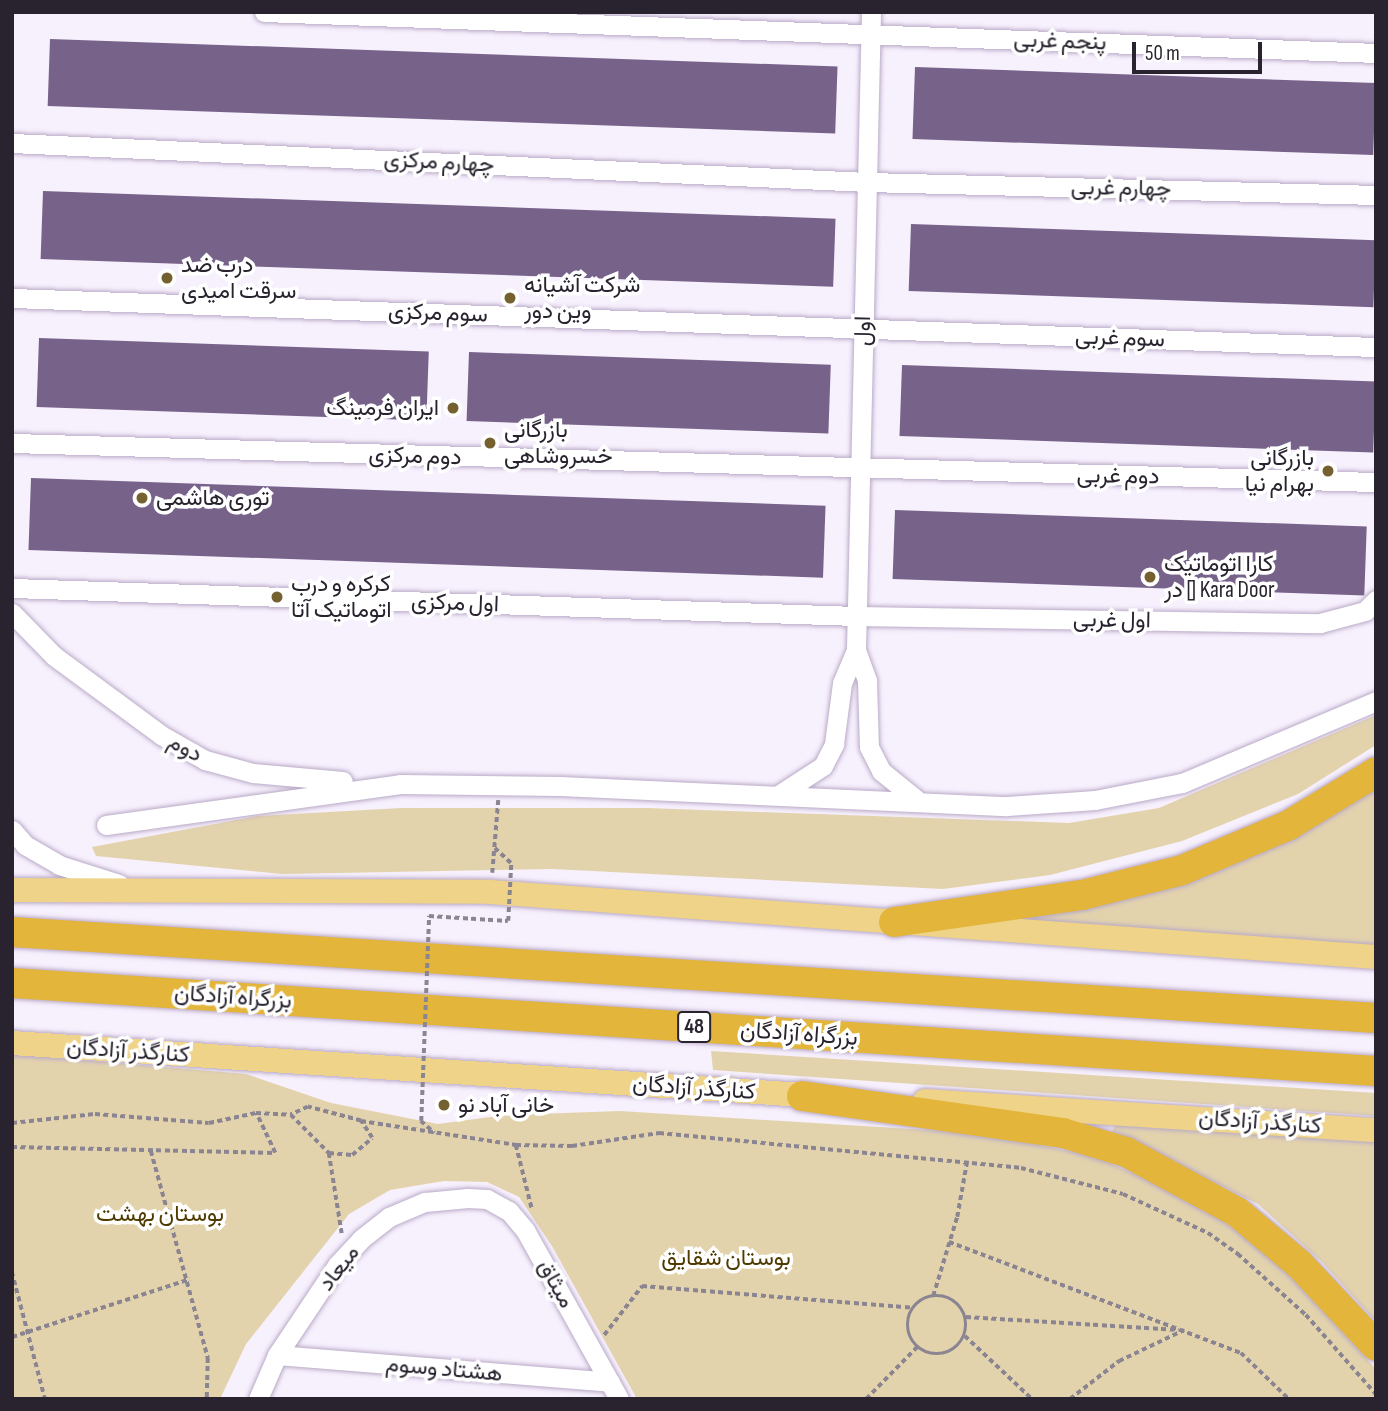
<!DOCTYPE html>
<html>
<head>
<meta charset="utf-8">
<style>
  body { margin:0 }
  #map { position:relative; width:1388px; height:1411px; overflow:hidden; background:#f7f0fd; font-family:"Sofia Sans Condensed",Vazirmatn,sans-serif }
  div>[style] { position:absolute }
  .green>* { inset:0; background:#e3d3ad }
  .building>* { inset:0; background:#77628a; transform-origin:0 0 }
  .path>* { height:3.5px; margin-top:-1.75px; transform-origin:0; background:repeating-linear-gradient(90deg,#8b8591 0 5px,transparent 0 8.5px) }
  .path>.ring { margin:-1.75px; padding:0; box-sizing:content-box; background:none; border:3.5px solid #8b8591; border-radius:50% }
  .roads { filter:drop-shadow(0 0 2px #b9aac7) drop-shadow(0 0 2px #b9aac7) }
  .minor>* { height:19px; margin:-9.5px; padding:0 9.5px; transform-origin:9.5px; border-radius:9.5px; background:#fff }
  .major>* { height:24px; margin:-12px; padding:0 12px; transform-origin:12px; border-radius:12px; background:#eed389 }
  .highway>* { height:30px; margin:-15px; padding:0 15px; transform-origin:15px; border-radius:15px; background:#e3b53a }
  .path-bridge>* { height:3.5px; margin-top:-1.75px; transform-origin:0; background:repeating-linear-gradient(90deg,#8b8591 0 5px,transparent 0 8.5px) }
  .dots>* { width:19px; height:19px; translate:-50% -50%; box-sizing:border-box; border:4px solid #fff; border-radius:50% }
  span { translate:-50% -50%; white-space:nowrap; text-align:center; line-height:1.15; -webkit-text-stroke:7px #fff; paint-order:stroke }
  .shield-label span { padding:2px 5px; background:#fff; border:2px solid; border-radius:5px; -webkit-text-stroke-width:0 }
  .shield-label { font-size:21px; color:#28232e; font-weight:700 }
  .street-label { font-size:23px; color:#28232e }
  .poi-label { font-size:23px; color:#28232e }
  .left { translate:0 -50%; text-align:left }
  .right { translate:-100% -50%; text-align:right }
  .park-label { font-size:23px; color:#4f3b00 }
  .frame { position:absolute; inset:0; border:14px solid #28232e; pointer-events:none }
  .scale { position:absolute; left:1132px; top:42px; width:130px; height:32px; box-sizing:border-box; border:4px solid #28232e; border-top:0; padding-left:9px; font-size:21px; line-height:24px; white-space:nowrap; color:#28232e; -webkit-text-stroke:5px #fff; paint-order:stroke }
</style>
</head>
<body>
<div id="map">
  <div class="green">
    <i style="clip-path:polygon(1376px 715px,1376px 745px,1298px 794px,1182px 841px,1050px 875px,943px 889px,553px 869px,282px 874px,96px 856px,92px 847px,257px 816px,401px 808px,647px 808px,1069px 823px,1159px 808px)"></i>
    <i style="clip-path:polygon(1376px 783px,1376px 947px,964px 919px,1080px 907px)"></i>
    <i style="clip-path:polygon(711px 1051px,1376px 1093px,1376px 1116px,713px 1070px)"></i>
    <i style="clip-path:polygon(12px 1054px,246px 1074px,331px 1103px,438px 1124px,505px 1115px,620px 1111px,976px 1133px,1093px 1156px,1195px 1201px,1275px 1259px,1376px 1369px,1376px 1399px,637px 1399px,552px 1246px,519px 1197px,487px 1182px,444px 1181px,390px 1190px,349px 1214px,246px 1344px,220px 1399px,12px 1399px)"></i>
    <i style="clip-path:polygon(1116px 1124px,1376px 1142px,1376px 1322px,1322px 1262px,1258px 1204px,1112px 1131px)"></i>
  </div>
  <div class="building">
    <i style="left:50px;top:39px;width:788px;height:67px;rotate:2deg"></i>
    <i style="left:915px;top:67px;width:461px;height:72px;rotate:2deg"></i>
    <i style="left:43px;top:191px;width:793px;height:68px;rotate:2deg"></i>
    <i style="left:911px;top:224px;width:465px;height:67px;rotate:2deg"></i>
    <i style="left:39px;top:338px;width:390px;height:69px;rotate:2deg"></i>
    <i style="left:469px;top:352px;width:362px;height:69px;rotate:2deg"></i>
    <i style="left:902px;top:365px;width:474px;height:71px;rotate:2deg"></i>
    <i style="left:31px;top:478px;width:795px;height:72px;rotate:2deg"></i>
    <i style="left:895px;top:510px;width:472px;height:69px;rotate:2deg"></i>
  </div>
  <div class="path">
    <i style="left:495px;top:848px;width:22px;rotate:43deg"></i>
    <i style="left:492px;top:873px;width:73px;rotate:-85.3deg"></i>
    <i style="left:361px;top:1121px;width:157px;rotate:8.8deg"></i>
    <i style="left:516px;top:1145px;width:66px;rotate:76deg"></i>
    <i style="left:421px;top:1121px;width:18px;rotate:41deg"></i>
    <i style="left:12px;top:1123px;width:83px;rotate:-6.2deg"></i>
    <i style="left:95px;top:1114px;width:114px;rotate:4.5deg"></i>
    <i style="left:209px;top:1123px;width:48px;rotate:-12deg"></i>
    <i style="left:516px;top:1145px;width:56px;rotate:1deg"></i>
    <i style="left:572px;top:1146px;width:88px;rotate:-8.5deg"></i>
    <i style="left:659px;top:1133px;width:364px;rotate:5.5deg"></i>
    <i style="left:1021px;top:1168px;width:105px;rotate:14.3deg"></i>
    <i style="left:1123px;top:1194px;width:94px;rotate:24.6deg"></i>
    <i style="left:1208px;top:1233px;width:37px;rotate:35deg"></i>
    <i style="left:1238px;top:1254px;width:91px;rotate:41.9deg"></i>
    <i style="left:1306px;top:1315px;width:106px;rotate:48.5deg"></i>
    <i style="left:12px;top:1147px;width:263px;rotate:1.3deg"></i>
    <i style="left:275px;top:1153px;width:44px;rotate:-115.4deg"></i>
    <i style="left:256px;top:1113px;width:35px;rotate:3deg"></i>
    <i style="left:151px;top:1151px;width:215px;rotate:74.6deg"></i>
    <i style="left:208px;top:1358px;width:41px;rotate:91.4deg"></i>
    <i style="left:329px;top:1153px;width:23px;rotate:5deg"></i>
    <i style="left:352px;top:1155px;width:26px;rotate:-40deg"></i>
    <i style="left:372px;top:1138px;width:20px;rotate:-123deg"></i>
    <i style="left:361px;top:1121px;width:55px;rotate:-165.2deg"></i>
    <i style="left:308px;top:1107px;width:19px;rotate:155deg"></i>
    <i style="left:291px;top:1115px;width:54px;rotate:45deg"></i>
    <i style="left:329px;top:1153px;width:82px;rotate:80.9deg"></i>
    <i style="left:949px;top:1242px;width:312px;rotate:20.8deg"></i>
    <i style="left:1241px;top:1353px;width:66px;rotate:43.8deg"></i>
    <i style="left:12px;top:1272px;width:131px;rotate:75.4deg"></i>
    <i class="ring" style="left:908px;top:1296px;width:54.5px;height:54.5px"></i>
    <i style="left:933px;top:1296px;width:83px;rotate:-73.1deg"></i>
    <i style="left:957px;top:1217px;width:57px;rotate:-79.9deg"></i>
    <i style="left:966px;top:1317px;width:213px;rotate:3.5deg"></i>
    <i style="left:604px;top:1335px;width:62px;rotate:-52.2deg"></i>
    <i style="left:642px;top:1286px;width:272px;rotate:4.6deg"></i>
    <i style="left:965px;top:1336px;width:92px;rotate:43.2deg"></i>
    <i style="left:12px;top:1337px;width:187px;rotate:-18deg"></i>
    <i style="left:866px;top:1399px;width:74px;rotate:-45.5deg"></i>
    <i style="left:1070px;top:1399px;width:62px;rotate:-37.8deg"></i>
    <i style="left:1119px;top:1361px;width:72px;rotate:-25.5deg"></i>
  </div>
  <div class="roads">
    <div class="minor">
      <i style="left:264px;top:12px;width:1113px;rotate:2.11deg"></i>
      <i style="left:871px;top:12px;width:638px;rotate:91.35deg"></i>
      <i style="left:856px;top:650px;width:33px;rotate:70deg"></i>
      <i style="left:867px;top:681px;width:66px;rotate:88.3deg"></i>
      <i style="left:869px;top:747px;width:27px;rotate:63deg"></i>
      <i style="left:881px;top:771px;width:46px;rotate:38.9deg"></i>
      <i style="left:12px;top:143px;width:856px;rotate:2.61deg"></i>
      <i style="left:867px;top:182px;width:509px;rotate:1.46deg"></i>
      <i style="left:12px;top:298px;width:1365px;rotate:2.06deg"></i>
      <i style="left:12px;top:443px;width:1365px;rotate:1.64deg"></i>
      <i style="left:12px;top:588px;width:844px;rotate:1.9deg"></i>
      <i style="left:856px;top:616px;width:464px;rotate:0.9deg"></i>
      <i style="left:1320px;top:623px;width:47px;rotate:-14.9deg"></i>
      <i style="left:1365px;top:611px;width:16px;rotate:-45deg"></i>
      <i style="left:12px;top:613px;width:60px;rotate:45.7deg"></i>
      <i style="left:54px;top:656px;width:133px;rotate:36.4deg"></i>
      <i style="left:161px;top:735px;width:51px;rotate:29.6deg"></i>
      <i style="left:205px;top:760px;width:50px;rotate:15.2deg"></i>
      <i style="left:253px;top:773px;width:90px;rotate:5.1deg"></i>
      <i style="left:780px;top:794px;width:51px;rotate:-33.1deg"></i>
      <i style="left:823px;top:766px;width:25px;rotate:-63deg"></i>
      <i style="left:834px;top:744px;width:62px;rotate:-82.5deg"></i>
      <i style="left:842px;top:683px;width:36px;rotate:-67deg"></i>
      <i style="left:106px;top:825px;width:297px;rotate:-7.9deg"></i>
      <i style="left:400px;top:784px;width:160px;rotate:0.7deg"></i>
      <i style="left:560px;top:786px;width:447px;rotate:2.6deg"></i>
      <i style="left:1007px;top:806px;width:88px;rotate:-3.9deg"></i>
      <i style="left:1095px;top:800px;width:89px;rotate:-11.1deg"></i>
      <i style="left:1182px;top:783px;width:211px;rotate:-22.9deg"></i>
      <i style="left:12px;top:830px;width:20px;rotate:49deg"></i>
      <i style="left:25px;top:845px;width:39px;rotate:30deg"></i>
      <i style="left:59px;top:865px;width:63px;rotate:17.6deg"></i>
      <i style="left:277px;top:1355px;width:334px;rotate:4.6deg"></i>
      <i style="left:258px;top:1399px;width:48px;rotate:-66.6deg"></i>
      <i style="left:277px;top:1355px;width:108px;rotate:-56.3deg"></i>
      <i style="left:337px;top:1265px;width:35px;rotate:-47deg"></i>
      <i style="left:361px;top:1239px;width:36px;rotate:-38deg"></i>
      <i style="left:389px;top:1217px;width:39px;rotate:-23deg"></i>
      <i style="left:425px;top:1202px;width:43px;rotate:-5.3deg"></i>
      <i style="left:468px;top:1198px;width:19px;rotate:3deg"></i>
      <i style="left:487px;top:1199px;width:25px;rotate:29deg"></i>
      <i style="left:509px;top:1211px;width:25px;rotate:50deg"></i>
      <i style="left:525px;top:1230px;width:193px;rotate:60.9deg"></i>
    </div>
    <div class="major">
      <i style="left:12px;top:890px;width:478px;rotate:0.2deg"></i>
      <i style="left:490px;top:892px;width:888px;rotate:4.2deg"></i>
      <i style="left:12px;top:1043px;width:808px;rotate:3.76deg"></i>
      <i style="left:925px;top:1101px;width:452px;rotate:3.7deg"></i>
    </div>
    <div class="highway">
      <i style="left:894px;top:922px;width:190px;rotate:-8.2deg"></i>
      <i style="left:1082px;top:895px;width:103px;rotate:-14deg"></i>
      <i style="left:1182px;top:870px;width:116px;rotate:-22.8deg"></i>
      <i style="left:1289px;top:825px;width:102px;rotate:-31.3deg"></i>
      <i style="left:12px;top:932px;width:1367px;rotate:3.61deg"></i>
      <i style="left:12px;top:983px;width:1367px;rotate:3.69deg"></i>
      <i style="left:802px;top:1096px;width:264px;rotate:8.1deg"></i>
      <i style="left:1063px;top:1133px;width:66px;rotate:16.8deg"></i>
      <i style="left:1126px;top:1152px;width:126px;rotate:28.4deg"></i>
      <i style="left:1237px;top:1212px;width:81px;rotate:40deg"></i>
      <i style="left:1299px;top:1264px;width:112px;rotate:46.8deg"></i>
    </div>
  </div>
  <div class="path-bridge">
    <i style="left:421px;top:1121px;width:205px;rotate:-87.8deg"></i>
    <i style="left:429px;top:916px;width:79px;rotate:3.6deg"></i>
    <i style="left:508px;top:921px;width:58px;rotate:-87deg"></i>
  </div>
  <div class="dots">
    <i style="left:167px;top:278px;background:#756130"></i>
    <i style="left:510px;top:298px;background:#756130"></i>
    <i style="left:453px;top:408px;background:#756130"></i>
    <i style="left:490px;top:443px;background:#756130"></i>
    <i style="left:1328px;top:471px;background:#756130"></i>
    <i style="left:142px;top:498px;background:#756130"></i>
    <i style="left:1150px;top:577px;background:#756130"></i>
    <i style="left:277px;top:597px;background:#756130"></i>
    <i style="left:444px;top:1105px;background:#756130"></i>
  </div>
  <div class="shield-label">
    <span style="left:694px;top:1027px">48</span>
  </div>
  <div class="street-label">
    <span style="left:1060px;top:41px;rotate:2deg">پنجم غربی</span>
    <span style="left:439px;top:162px;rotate:3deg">چهارم مرکزی</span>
    <span style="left:1121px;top:188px;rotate:1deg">چهارم غربی</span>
    <span style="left:438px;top:313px;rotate:2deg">سوم مرکزی</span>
    <span style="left:863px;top:331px;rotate:-89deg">اول</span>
    <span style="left:1120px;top:338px;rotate:2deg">سوم غربی</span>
    <span style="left:415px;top:456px;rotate:2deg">دوم مرکزی</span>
    <span style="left:1118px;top:476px;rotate:1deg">دوم غربی</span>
    <span style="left:455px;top:603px;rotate:2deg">اول مرکزی</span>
    <span style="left:1112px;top:620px;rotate:1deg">اول غربی</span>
    <span style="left:185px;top:748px;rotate:28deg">دوم</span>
    <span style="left:233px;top:997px;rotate:4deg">بزرگراه آزادگان</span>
    <span style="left:799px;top:1034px;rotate:4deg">بزرگراه آزادگان</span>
    <span style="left:128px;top:1051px;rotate:4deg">کنارگذر آزادگان</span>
    <span style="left:694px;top:1088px;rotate:4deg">کنارگذر آزادگان</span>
    <span style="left:1260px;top:1122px;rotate:4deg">کنارگذر آزادگان</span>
    <span style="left:339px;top:1268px;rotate:-52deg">میعاد</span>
    <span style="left:556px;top:1284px;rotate:61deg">میثاق</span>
    <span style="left:444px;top:1369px;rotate:5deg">هشتاد وسوم</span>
  </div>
  <div class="poi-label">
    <span class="left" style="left:181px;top:278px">درب ضد<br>سرقت امیدی</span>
    <span class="left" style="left:524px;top:298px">شرکت آشیانه<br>وین دور</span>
    <span class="right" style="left:439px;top:408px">ایران فرمینگ</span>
    <span class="left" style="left:504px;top:443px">بازرگانی<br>خسروشاهی</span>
    <span class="right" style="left:1314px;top:471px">بازرگانی<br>بهرام نیا</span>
    <span class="left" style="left:156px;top:498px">توری هاشمی</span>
    <span class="left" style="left:1164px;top:577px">کارا اتوماتیک<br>در [] Kara Door</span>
    <span class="left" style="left:291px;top:597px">کرکره و درب<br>اتوماتیک آتا</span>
    <span class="left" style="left:458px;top:1105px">خانی آباد نو</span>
  </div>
  <div class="park-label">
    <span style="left:160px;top:1214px">بوستان بهشت</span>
    <span style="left:726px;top:1258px">بوستان شقایق</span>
  </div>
  <div class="frame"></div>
  <div class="scale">50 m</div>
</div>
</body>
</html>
